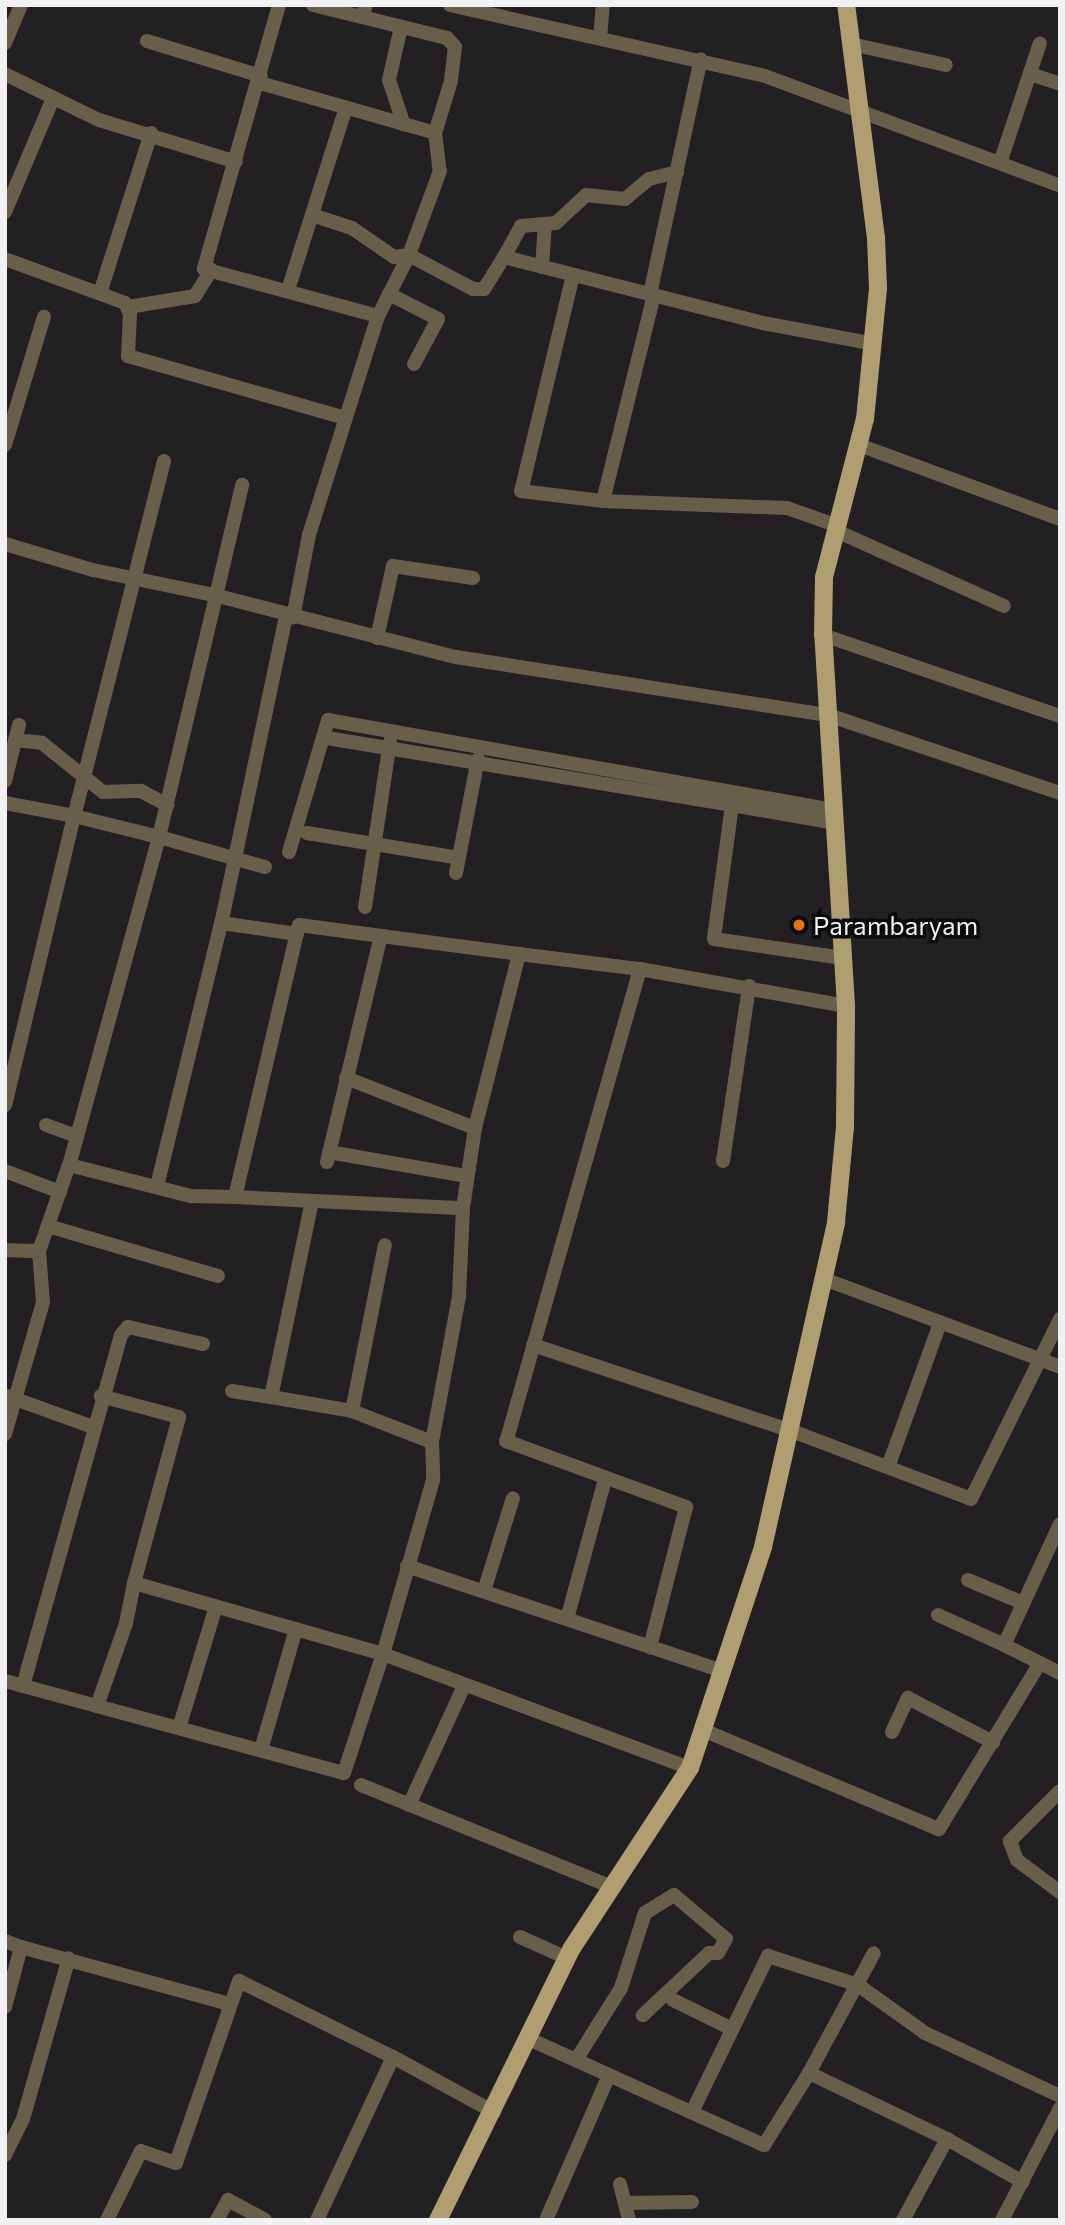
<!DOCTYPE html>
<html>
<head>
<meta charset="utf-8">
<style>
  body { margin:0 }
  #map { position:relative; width:1065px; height:2225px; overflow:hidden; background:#222023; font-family:Commissioner,sans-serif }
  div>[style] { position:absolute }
  .minor>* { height:14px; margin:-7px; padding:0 7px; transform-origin:7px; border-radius:7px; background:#685f4a }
  .major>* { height:18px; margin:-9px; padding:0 9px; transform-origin:9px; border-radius:9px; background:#af9e70 }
  .dots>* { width:19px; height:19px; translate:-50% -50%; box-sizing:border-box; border:4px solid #0b0a0b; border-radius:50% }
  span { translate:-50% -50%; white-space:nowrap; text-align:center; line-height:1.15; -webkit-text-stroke:7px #0b0a0b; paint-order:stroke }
  .poi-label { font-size:26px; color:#f1f0f2 }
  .left { translate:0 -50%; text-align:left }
  .frame { position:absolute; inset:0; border:7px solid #f1f0f2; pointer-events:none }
</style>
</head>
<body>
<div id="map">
  <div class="minor">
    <i style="left:279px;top:5px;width:274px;rotate:105.9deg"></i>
    <i style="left:204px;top:269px;width:180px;rotate:15.1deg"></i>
    <i style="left:378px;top:316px;width:230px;rotate:107.5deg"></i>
    <i style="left:309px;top:535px;width:84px;rotate:101deg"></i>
    <i style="left:313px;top:5px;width:50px;rotate:13.8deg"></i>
    <i style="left:362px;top:17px;width:13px;rotate:-72deg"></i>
    <i style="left:450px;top:5px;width:323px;rotate:12.7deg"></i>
    <i style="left:765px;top:76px;width:315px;rotate:20.4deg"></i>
    <i style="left:362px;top:17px;width:88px;rotate:13.9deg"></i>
    <i style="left:447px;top:38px;width:12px;rotate:48deg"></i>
    <i style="left:455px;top:47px;width:34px;rotate:97deg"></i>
    <i style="left:451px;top:81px;width:54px;rotate:107.1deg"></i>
    <i style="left:435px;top:133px;width:38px;rotate:83deg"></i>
    <i style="left:440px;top:171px;width:90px;rotate:110.3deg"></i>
    <i style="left:409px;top:255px;width:68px;rotate:116.9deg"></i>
    <i style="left:401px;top:27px;width:54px;rotate:102.8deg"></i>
    <i style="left:389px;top:80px;width:47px;rotate:71.6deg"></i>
    <i style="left:600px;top:38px;width:33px;rotate:-85deg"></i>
    <i style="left:147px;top:41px;width:119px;rotate:17.1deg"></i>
    <i style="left:5px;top:43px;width:41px;rotate:-67.2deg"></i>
    <i style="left:851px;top:44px;width:97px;rotate:12.5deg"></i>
    <i style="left:5px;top:74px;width:105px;rotate:26.1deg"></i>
    <i style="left:99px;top:120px;width:143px;rotate:17deg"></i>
    <i style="left:1030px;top:74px;width:32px;rotate:18deg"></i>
    <i style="left:260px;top:83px;width:182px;rotate:15.9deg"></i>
    <i style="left:1000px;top:163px;width:126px;rotate:-71.6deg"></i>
    <i style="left:5px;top:212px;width:121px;rotate:-67.1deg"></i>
    <i style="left:312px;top:215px;width:42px;rotate:18deg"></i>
    <i style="left:352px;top:228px;width:51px;rotate:34.6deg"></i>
    <i style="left:394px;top:257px;width:15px;rotate:-8deg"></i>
    <i style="left:409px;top:255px;width:72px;rotate:28deg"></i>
    <i style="left:473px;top:289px;width:11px"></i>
    <i style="left:484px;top:289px;width:38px;rotate:-58deg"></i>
    <i style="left:504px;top:257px;width:267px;rotate:14.3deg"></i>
    <i style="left:763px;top:323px;width:113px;rotate:10.7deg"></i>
    <i style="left:504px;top:257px;width:35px;rotate:-61deg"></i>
    <i style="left:521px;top:226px;width:35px;rotate:-5deg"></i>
    <i style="left:556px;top:223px;width:41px;rotate:-43deg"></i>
    <i style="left:586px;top:195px;width:39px;rotate:6deg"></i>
    <i style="left:625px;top:199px;width:31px;rotate:-40deg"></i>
    <i style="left:649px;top:179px;width:29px;rotate:-14deg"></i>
    <i style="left:5px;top:259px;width:128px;rotate:20.1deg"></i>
    <i style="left:125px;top:303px;width:12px;rotate:66deg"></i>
    <i style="left:130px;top:314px;width:42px;rotate:92.7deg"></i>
    <i style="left:128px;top:356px;width:226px;rotate:15.9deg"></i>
    <i style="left:542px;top:267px;width:43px;rotate:-86deg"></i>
    <i style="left:573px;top:275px;width:222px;rotate:103.5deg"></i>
    <i style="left:521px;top:491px;width:83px;rotate:7deg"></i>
    <i style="left:603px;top:501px;width:184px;rotate:2.2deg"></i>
    <i style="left:787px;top:508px;width:51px;rotate:19.5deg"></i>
    <i style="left:288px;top:290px;width:189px;rotate:-72.4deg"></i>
    <i style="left:100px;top:293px;width:168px;rotate:-72.3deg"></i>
    <i style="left:389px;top:294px;width:55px;rotate:27deg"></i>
    <i style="left:438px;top:319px;width:51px;rotate:118.1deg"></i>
    <i style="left:650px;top:294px;width:240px;rotate:-77.8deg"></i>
    <i style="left:128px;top:307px;width:68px;rotate:-9.3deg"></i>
    <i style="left:195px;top:296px;width:31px;rotate:-58deg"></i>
    <i style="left:5px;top:445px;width:134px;rotate:-73.1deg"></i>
    <i style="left:859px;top:445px;width:214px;rotate:20.2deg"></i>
    <i style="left:164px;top:461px;width:366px;rotate:104.2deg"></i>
    <i style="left:74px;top:816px;width:88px;rotate:13.9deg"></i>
    <i style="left:159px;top:837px;width:362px;rotate:-76.7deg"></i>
    <i style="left:603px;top:501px;width:212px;rotate:-76.1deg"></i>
    <i style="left:834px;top:530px;width:186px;rotate:24.1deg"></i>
    <i style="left:5px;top:544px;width:92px;rotate:16.5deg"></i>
    <i style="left:93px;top:570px;width:124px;rotate:11.7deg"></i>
    <i style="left:214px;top:595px;width:250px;rotate:14.4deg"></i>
    <i style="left:456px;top:657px;width:376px;rotate:8.9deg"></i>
    <i style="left:828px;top:715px;width:245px;rotate:18.6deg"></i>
    <i style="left:823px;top:635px;width:250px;rotate:18.9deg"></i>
    <i style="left:377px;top:638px;width:74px;rotate:-77.5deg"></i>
    <i style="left:393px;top:566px;width:81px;rotate:8.5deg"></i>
    <i style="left:327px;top:738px;width:411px;rotate:9.4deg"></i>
    <i style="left:732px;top:805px;width:135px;rotate:97.7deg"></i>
    <i style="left:714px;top:939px;width:130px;rotate:8.4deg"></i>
    <i style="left:15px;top:740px;width:27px;rotate:6deg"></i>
    <i style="left:42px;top:743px;width:78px;rotate:38.8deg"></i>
    <i style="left:103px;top:792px;width:38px;rotate:-2deg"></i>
    <i style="left:141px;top:791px;width:30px;rotate:28deg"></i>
    <i style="left:5px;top:781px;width:58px;rotate:-76deg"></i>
    <i style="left:5px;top:803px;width:70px;rotate:10.7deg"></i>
    <i style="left:74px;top:816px;width:297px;rotate:103.4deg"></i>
    <i style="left:732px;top:805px;width:105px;rotate:9.9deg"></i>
    <i style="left:307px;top:833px;width:154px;rotate:9.3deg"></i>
    <i style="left:289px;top:852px;width:138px;rotate:-73.5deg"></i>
    <i style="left:328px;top:720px;width:514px;rotate:10.09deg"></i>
    <i style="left:265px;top:867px;width:110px;rotate:-164.2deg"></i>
    <i style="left:159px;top:837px;width:340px;rotate:105.3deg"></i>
    <i style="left:69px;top:1165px;width:126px;rotate:14.3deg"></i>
    <i style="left:191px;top:1196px;width:44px;rotate:1.3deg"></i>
    <i style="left:235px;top:1197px;width:279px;rotate:-76.8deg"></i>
    <i style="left:299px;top:925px;width:83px;rotate:7.6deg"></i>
    <i style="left:456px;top:873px;width:116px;rotate:-79.1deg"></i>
    <i style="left:365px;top:907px;width:167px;rotate:-81.4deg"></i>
    <i style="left:221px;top:923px;width:77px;rotate:8.2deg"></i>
    <i style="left:640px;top:969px;width:491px;rotate:105.8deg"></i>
    <i style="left:506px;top:1441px;width:192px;rotate:20.1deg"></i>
    <i style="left:686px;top:1507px;width:145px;rotate:104.4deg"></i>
    <i style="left:346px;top:1078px;width:138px;rotate:21.2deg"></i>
    <i style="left:46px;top:1125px;width:33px;rotate:20deg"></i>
    <i style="left:329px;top:1152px;width:140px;rotate:9.9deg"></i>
    <i style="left:723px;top:1161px;width:177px;rotate:-81.5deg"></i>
    <i style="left:327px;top:1162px;width:232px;rotate:-76.6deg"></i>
    <i style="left:381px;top:936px;width:139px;rotate:7.4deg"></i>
    <i style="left:5px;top:1171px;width:59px;rotate:20.9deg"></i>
    <i style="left:157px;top:1186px;width:279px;rotate:-76.3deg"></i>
    <i style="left:223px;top:915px;width:307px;rotate:-78.1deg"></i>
    <i style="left:235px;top:1197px;width:228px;rotate:2.8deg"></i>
    <i style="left:312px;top:1201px;width:200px;rotate:101.8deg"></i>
    <i style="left:271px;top:1397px;width:82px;rotate:9.8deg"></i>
    <i style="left:352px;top:1411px;width:86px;rotate:21.2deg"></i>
    <i style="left:432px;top:1442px;width:38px;rotate:88deg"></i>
    <i style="left:433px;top:1480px;width:181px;rotate:106deg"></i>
    <i style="left:383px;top:1654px;width:327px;rotate:20.4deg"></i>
    <i style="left:48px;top:1226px;width:177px;rotate:16.4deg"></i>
    <i style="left:5px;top:1250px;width:34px;rotate:2deg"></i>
    <i style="left:39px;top:1251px;width:91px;rotate:-70.8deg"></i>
    <i style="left:824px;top:1279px;width:252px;rotate:20.4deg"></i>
    <i style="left:533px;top:1345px;width:273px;rotate:18.4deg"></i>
    <i style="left:792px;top:1431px;width:191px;rotate:20.8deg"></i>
    <i style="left:971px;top:1499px;width:201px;rotate:-63.7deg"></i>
    <i style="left:232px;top:1391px;width:39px;rotate:9deg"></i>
    <i style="left:7px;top:1396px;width:91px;rotate:19.8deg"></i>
    <i style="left:352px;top:1411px;width:169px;rotate:-78.8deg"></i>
    <i style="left:5px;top:1434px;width:137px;rotate:-73.9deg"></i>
    <i style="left:43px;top:1302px;width:51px;rotate:-94.5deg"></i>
    <i style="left:432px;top:1442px;width:148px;rotate:-79.5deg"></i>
    <i style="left:459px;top:1296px;width:88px;rotate:-87.4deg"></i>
    <i style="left:463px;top:1208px;width:81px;rotate:-81.5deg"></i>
    <i style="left:475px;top:1128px;width:179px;rotate:-75.8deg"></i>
    <i style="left:519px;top:954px;width:122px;rotate:7.1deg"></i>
    <i style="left:640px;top:969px;width:209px;rotate:10.2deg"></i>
    <i style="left:888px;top:1467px;width:153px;rotate:-70.1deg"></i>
    <i style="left:1060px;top:1524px;width:133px;rotate:114.8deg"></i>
    <i style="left:1004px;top:1645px;width:63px;rotate:26.6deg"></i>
    <i style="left:407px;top:1566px;width:333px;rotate:18.4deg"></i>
    <i style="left:968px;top:1580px;width:60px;rotate:22.7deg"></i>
    <i style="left:484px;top:1591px;width:97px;rotate:-72.7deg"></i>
    <i style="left:938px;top:1615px;width:72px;rotate:24.4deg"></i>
    <i style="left:567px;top:1619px;width:145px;rotate:-74.8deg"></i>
    <i style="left:5px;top:1681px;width:351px;rotate:15.2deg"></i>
    <i style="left:344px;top:1773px;width:125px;rotate:-71.9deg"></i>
    <i style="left:383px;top:1654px;width:259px;rotate:-164.1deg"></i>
    <i style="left:134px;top:1583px;width:172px;rotate:-74.8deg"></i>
    <i style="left:179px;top:1417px;width:81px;rotate:-164.9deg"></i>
    <i style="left:23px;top:1686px;width:364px;rotate:-74.4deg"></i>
    <i style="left:121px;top:1335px;width:11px;rotate:-49deg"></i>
    <i style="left:128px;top:1327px;width:77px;rotate:12.8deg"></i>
    <i style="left:97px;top:1706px;width:88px;rotate:-70.7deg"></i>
    <i style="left:126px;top:1623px;width:41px;rotate:-78.7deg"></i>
    <i style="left:179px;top:1728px;width:127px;rotate:-73.1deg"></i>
    <i style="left:703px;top:1730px;width:256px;rotate:22.8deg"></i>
    <i style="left:939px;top:1829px;width:194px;rotate:-58.7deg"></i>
    <i style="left:892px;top:1732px;width:38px;rotate:-65deg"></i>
    <i style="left:908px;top:1698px;width:96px;rotate:27.4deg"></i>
    <i style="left:261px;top:1750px;width:126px;rotate:-73.9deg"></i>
    <i style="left:361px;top:1785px;width:269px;rotate:22.1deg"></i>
    <i style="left:1060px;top:1791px;width:71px;rotate:135deg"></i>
    <i style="left:1010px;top:1841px;width:20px;rotate:70deg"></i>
    <i style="left:1017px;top:1860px;width:54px;rotate:36.7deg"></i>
    <i style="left:409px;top:1805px;width:131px;rotate:-65.2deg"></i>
    <i style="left:520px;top:1937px;width:51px;rotate:24.1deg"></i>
    <i style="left:5px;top:1941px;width:17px;rotate:21deg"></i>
    <i style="left:21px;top:1947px;width:62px;rotate:104.9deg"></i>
    <i style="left:21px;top:1947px;width:217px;rotate:15.3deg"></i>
    <i style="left:673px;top:2000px;width:66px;rotate:26.2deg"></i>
    <i style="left:529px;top:2039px;width:258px;rotate:24.3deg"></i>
    <i style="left:764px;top:2145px;width:85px;rotate:-58deg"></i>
    <i style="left:809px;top:2073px;width:153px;rotate:25.6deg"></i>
    <i style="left:947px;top:2139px;width:92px;rotate:118.5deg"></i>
    <i style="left:576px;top:2060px;width:85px;rotate:-58deg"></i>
    <i style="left:621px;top:1988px;width:79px;rotate:-72.3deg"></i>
    <i style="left:645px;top:1913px;width:34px;rotate:-32deg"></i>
    <i style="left:674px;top:1895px;width:68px;rotate:40.2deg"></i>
    <i style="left:726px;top:1939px;width:16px;rotate:120deg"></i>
    <i style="left:718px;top:1953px;width:9px;rotate:180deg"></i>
    <i style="left:709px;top:1953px;width:91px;rotate:136.8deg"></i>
    <i style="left:809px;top:2073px;width:136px;rotate:-61.6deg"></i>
    <i style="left:692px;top:2112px;width:174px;rotate:-64deg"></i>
    <i style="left:768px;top:1956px;width:95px;rotate:17.9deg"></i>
    <i style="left:858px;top:1985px;width:82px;rotate:35.6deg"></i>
    <i style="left:925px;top:2033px;width:149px;rotate:25deg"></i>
    <i style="left:947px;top:2139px;width:87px;rotate:29.5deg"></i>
    <i style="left:5px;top:2155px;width:40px;rotate:-63.4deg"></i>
    <i style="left:23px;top:2119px;width:167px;rotate:-74.1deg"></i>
    <i style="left:620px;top:2184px;width:37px;rotate:76deg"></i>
    <i style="left:625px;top:2203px;width:67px;rotate:-0.9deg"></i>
    <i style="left:107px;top:2220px;width:77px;rotate:-63.8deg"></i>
    <i style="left:141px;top:2151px;width:37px;rotate:19deg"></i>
    <i style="left:176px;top:2163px;width:193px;rotate:-70.9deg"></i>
    <i style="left:239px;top:1981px;width:172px;rotate:26.3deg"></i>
    <i style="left:217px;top:2220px;width:23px;rotate:-61deg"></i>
    <i style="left:228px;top:2200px;width:42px;rotate:28.4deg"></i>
    <i style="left:317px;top:2220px;width:180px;rotate:-65deg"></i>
    <i style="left:393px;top:2057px;width:115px;rotate:28.6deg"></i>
    <i style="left:546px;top:2220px;width:158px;rotate:-66.5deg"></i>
    <i style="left:1002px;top:2220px;width:126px;rotate:-62.6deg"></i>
  </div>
  <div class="major">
    <i style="left:438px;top:2220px;width:303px;rotate:-63.8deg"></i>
    <i style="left:572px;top:1948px;width:215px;rotate:-56.8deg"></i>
    <i style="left:690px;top:1768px;width:233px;rotate:-71.7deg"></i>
    <i style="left:763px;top:1547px;width:333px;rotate:-77.3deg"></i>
    <i style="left:836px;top:1222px;width:95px;rotate:-84.6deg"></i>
    <i style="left:845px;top:1127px;width:121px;rotate:-89.5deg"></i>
    <i style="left:846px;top:1006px;width:372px;rotate:-93.5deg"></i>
    <i style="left:823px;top:635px;width:58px;rotate:-89deg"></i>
    <i style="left:824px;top:577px;width:163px;rotate:-75.5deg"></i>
    <i style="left:865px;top:419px;width:132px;rotate:-84.3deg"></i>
    <i style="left:878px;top:288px;width:50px;rotate:-92.3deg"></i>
    <i style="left:876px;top:238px;width:235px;rotate:-97.3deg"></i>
  </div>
  <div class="dots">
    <i style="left:799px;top:925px;background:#e8710a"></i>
  </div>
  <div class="poi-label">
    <span class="left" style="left:813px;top:925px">Parambaryam</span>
  </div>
  <div class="frame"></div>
</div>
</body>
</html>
